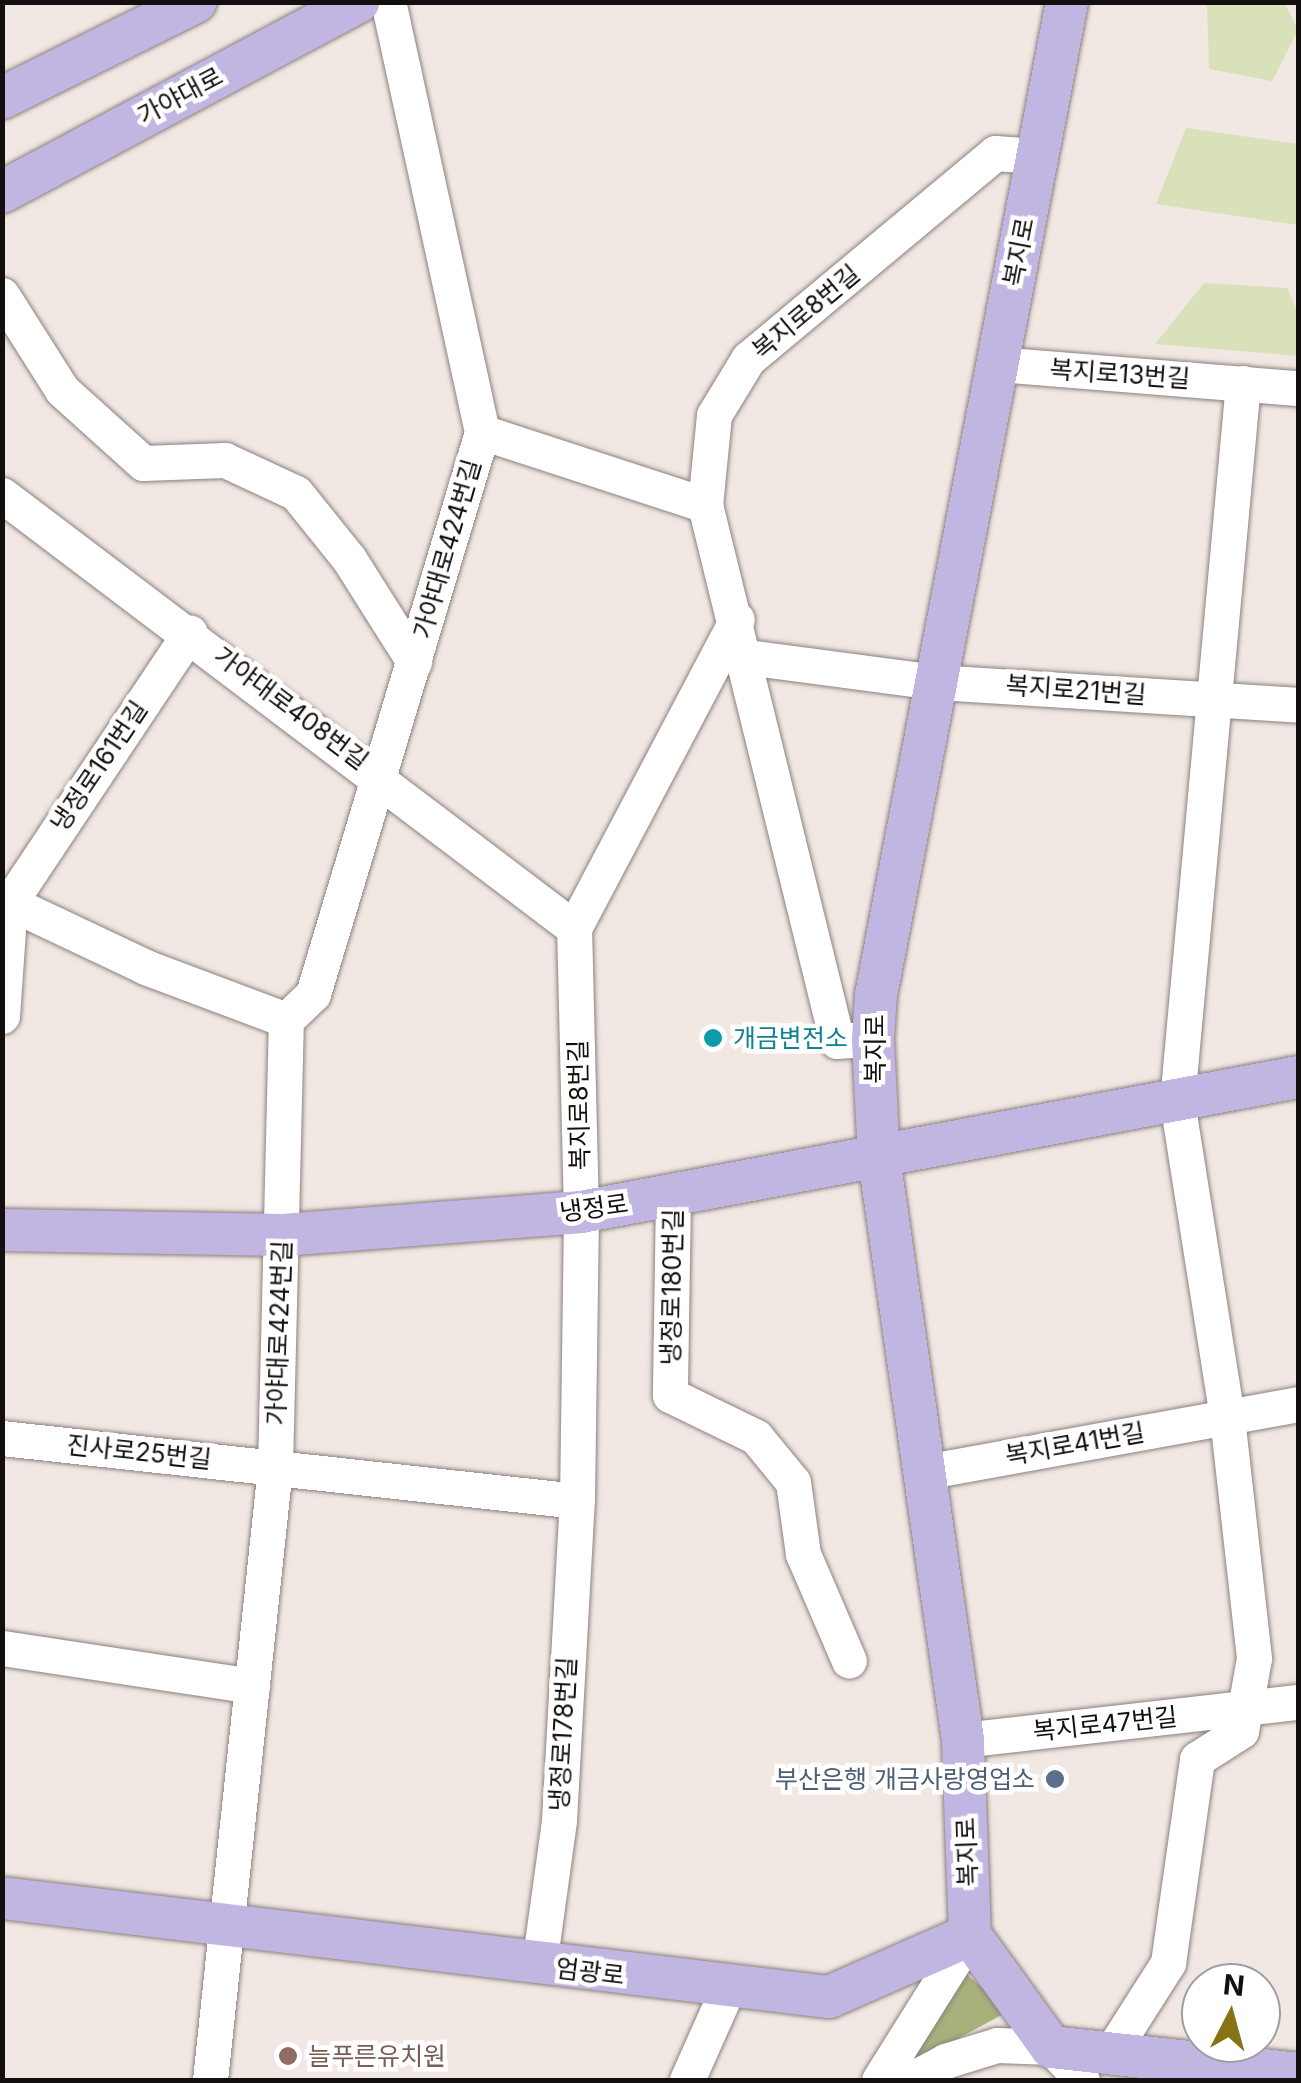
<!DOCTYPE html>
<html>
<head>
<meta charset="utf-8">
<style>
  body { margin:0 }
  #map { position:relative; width:1301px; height:2083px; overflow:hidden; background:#f1e7e3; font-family:Inter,"Noto Sans KR",sans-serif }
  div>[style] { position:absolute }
  .green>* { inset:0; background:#d9e1bb }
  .forest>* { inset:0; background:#a6b17b }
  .roads { filter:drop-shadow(0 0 2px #8b817e) drop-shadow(0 0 2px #8b817e) }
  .minor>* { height:35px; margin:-17.5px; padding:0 17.5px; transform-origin:17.5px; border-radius:17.5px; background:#fff }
  .major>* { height:42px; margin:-21px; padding:0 21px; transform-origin:21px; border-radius:21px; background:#c1b5e2 }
  .dots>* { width:28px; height:28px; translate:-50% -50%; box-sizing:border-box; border:5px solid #fff; border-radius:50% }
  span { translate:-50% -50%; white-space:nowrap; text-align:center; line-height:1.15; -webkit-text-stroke:9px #fff; paint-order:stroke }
  .street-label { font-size:25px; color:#120f0e }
  .culture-label { font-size:25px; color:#0d838f }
  .left { translate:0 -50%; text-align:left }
  .service-label { font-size:25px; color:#4e5e75 }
  .right { translate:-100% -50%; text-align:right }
  .education-label { font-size:25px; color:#785e54 }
  .frame { position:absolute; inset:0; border:5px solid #120f0e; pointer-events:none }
  .north { position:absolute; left:1181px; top:1963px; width:100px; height:100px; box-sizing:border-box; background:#fff; border:2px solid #a09f9f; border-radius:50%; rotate:6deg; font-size:28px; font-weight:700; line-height:40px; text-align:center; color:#120f0e }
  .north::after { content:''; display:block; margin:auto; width:35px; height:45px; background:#867315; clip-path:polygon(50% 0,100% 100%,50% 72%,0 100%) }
</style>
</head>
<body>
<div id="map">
  <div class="green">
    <i style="clip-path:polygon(1207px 3px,1285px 3px,1298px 30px,1272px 81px,1209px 69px)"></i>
    <i style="clip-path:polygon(1186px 128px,1298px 144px,1298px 225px,1156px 204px)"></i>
    <i style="clip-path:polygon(1204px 283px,1287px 288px,1298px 312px,1298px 356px,1155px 344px)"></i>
  </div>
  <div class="forest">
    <i style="clip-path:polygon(964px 1972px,1009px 2011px,887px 2077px)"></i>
  </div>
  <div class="roads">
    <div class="minor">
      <i style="left:2px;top:295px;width:112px;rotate:57.7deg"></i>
      <i style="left:62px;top:390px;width:109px;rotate:42deg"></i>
      <i style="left:143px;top:463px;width:82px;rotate:-2.1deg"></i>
      <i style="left:225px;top:460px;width:78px;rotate:24.9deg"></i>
      <i style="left:296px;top:493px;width:85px;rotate:51.2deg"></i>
      <i style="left:349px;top:559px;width:122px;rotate:57.7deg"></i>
      <i style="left:997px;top:364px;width:302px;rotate:4.6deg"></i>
      <i style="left:482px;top:432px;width:235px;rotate:18.1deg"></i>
      <i style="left:2px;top:495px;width:717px;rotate:37.13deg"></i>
      <i style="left:746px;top:657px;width:192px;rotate:7.5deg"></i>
      <i style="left:936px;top:682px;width:363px;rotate:3.6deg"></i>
      <i style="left:2px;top:899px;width:161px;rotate:25.3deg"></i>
      <i style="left:148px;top:968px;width:147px;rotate:20.6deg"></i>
      <i style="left:2px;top:1016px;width:114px;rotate:-86deg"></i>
      <i style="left:10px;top:902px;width:324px;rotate:-56.3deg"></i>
      <i style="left:873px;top:1039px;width:36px;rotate:177deg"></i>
      <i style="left:837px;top:1041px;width:552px;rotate:-103.83deg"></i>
      <i style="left:705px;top:505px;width:90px;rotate:-84.3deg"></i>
      <i style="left:714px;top:415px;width:66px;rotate:-58.7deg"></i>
      <i style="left:748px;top:359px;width:322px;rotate:-39.8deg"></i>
      <i style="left:995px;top:153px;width:42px;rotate:4.1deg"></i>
      <i style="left:673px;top:1196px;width:199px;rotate:90.9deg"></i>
      <i style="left:670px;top:1395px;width:96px;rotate:26deg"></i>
      <i style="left:756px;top:1437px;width:58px;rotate:50.6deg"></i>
      <i style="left:793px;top:1482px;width:73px;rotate:82.1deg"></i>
      <i style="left:803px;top:1554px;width:116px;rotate:66.7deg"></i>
      <i style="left:2px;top:1438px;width:578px;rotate:6.25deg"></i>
      <i style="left:924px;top:1472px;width:380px;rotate:-10.3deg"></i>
      <i style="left:2px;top:1648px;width:253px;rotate:8.6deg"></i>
      <i style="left:963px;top:1740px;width:337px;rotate:-6.5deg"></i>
      <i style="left:539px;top:1965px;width:146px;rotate:-82.1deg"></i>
      <i style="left:559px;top:1820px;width:320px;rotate:-86.8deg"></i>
      <i style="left:577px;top:1501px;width:289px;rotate:-89.2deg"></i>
      <i style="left:581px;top:1212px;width:284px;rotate:-91.4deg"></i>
      <i style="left:574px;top:928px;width:349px;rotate:-62.2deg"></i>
      <i style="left:1110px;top:2054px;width:108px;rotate:-57.5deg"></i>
      <i style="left:1168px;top:1963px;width:206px;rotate:-81.9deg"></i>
      <i style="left:1197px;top:1759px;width:52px;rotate:-32.5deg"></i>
      <i style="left:1241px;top:1731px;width:74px;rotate:-79.9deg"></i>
      <i style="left:1254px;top:1658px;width:243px;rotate:-96.4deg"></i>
      <i style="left:1227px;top:1417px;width:320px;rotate:-99deg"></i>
      <i style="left:1177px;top:1101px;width:721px;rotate:-84.75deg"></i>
      <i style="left:210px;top:2080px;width:616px;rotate:-83.95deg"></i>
      <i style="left:275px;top:1467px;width:447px;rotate:-88.6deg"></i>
      <i style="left:286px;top:1020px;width:37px;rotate:-44deg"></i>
      <i style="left:313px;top:994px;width:587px;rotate:-73.26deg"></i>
      <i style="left:482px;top:432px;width:440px;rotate:-102.3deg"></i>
      <i style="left:687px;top:2080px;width:98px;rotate:-66deg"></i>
      <i style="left:879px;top:2080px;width:171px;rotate:-57.9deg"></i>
      <i style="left:910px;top:2080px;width:40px;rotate:-28deg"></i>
      <i style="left:945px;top:2061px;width:54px;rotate:-17.1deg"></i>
      <i style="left:997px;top:2045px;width:54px;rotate:2.1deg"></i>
      <i style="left:1051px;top:2047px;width:45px;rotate:46.8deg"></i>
    </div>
    <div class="major">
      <i style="left:2px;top:98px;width:216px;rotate:-26.4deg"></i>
      <i style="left:2px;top:192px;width:404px;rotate:-28.1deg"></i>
      <i style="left:2px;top:1230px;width:281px;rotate:1deg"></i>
      <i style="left:283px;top:1235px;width:299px;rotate:-4.4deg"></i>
      <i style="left:581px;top:1212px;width:730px;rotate:-10.66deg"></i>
      <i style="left:2px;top:1898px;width:833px;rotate:6.83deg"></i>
      <i style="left:829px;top:1997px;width:154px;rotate:-23.7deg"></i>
      <i style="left:970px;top:1935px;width:195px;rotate:-92.1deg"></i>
      <i style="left:963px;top:1740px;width:588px;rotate:-98.21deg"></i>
      <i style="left:879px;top:1158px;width:119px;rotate:-92.9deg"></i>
      <i style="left:873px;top:1039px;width:44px;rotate:-86.1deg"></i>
      <i style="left:876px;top:995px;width:1011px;rotate:-79.11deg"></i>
      <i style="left:970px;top:1935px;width:138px;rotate:54.1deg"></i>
      <i style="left:1051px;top:2047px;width:248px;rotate:6.2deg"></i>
    </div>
  </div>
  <div class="dots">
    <i style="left:713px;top:1038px;background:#0f9aa8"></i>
    <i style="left:1055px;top:1779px;background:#5c6f8a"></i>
    <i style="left:288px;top:2056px;background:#8d6e63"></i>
  </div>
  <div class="street-label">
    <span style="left:180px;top:96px;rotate:-28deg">가야대로</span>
    <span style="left:1019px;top:252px;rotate:-79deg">복지로</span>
    <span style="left:806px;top:312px;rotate:-40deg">복지로8번길</span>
    <span style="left:1120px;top:374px;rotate:4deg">복지로13번길</span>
    <span style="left:447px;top:549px;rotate:-74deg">가야대로424번길</span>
    <span style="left:1076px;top:690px;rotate:4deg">복지로21번길</span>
    <span style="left:291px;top:708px;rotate:37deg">가야대로408번길</span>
    <span style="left:99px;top:766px;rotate:-56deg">냉정로161번길</span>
    <span style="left:875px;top:1049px;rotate:-90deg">복지로</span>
    <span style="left:579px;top:1105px;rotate:-91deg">복지로8번길</span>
    <span style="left:594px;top:1208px;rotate:-8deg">냉정로</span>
    <span style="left:672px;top:1287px;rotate:-89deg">냉정로180번길</span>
    <span style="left:279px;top:1333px;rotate:-88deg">가야대로424번길</span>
    <span style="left:1075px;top:1444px;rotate:-10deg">복지로41번길</span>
    <span style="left:139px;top:1452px;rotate:6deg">진사로25번길</span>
    <span style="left:1105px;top:1724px;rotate:-6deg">복지로47번길</span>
    <span style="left:563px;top:1734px;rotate:-87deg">냉정로178번길</span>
    <span style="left:967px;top:1852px;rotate:-92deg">복지로</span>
    <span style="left:590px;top:1972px;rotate:7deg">엄광로</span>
  </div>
  <div class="culture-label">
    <span class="left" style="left:733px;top:1038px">개금변전소</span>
  </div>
  <div class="service-label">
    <span class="right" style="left:1035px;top:1779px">부산은행 개금사랑영업소</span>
  </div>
  <div class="education-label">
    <span class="left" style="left:308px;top:2056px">늘푸른유치원</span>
  </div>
  <div class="frame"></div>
  <div class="north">N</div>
</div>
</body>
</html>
